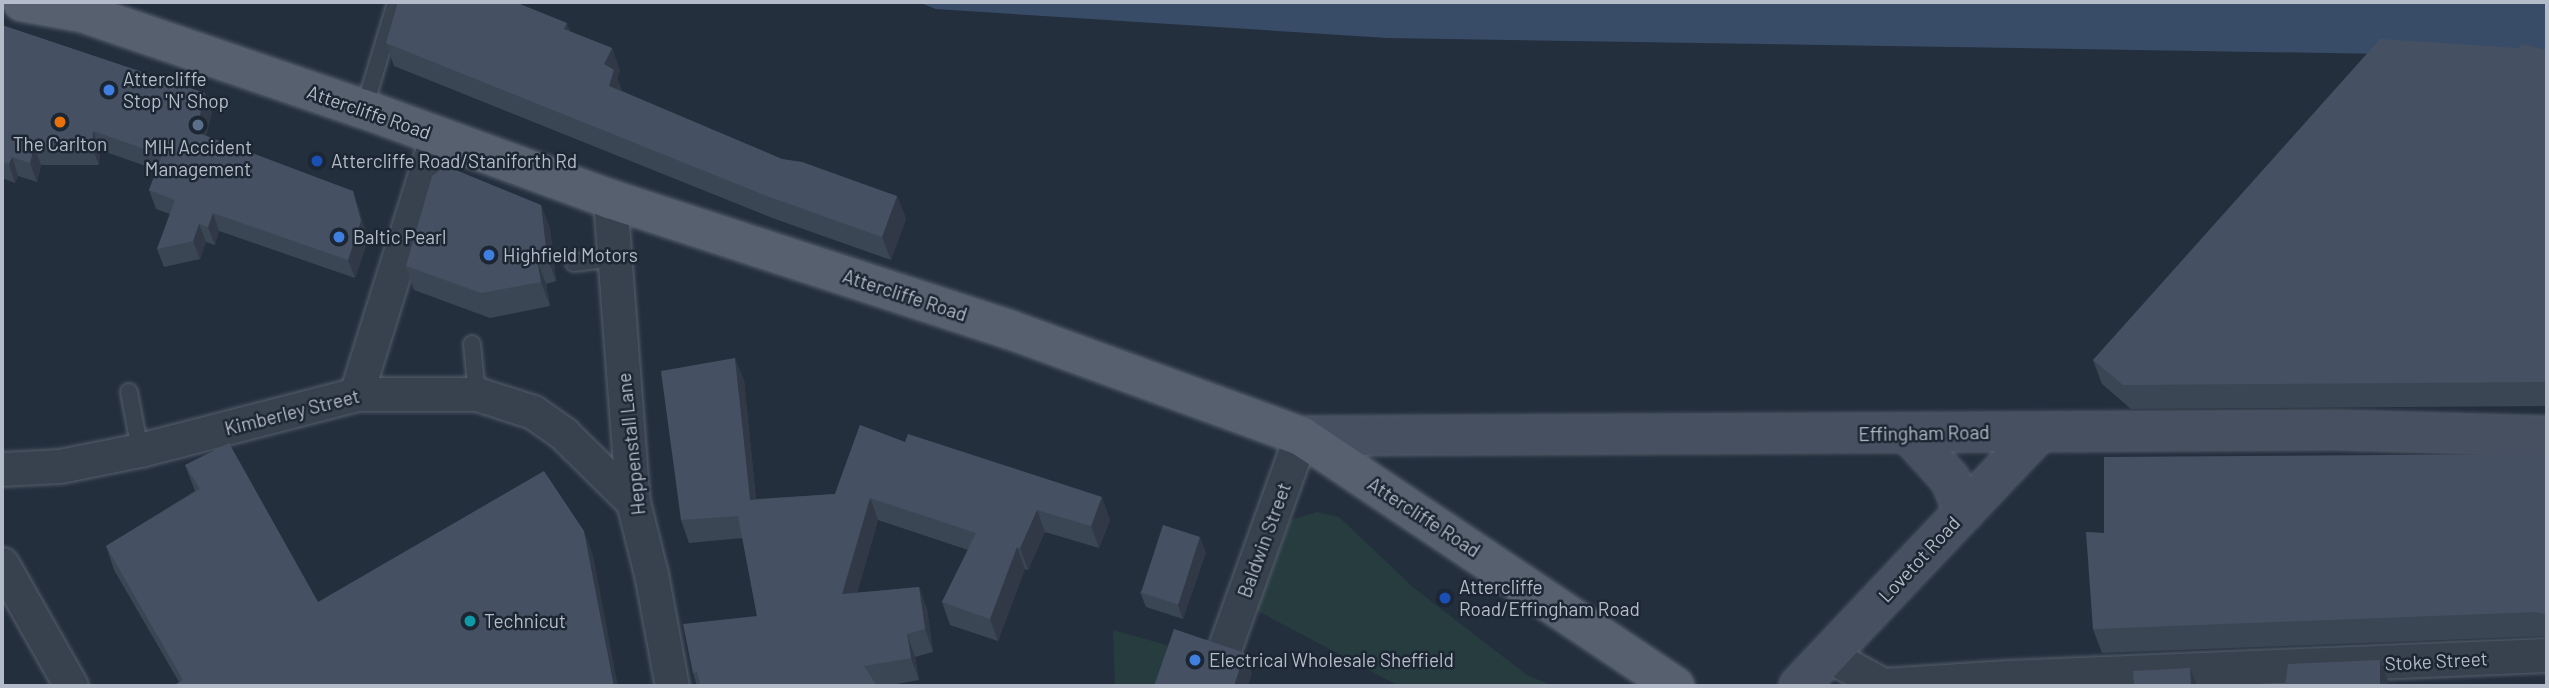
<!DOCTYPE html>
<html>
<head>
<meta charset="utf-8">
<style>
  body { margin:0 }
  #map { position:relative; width:2549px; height:688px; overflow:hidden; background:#242f3e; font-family:Barlow,sans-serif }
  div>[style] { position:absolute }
  .green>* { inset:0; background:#263c3f }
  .water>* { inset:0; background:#394c67 }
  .roads { filter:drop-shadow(0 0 2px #565f6c) drop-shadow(0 0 2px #565f6c) }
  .lane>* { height:16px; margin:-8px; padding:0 8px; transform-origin:8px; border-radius:8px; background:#38414e }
  .street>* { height:33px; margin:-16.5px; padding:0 16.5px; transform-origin:16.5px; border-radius:16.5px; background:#38414e }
  .secondary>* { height:38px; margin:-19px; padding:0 19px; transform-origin:19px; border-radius:19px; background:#465061 }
  .primary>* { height:38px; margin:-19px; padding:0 19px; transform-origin:19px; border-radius:19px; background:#56606e }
  .wall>* { inset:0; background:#3b4654 }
  .shaded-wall>* { inset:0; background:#303945 }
  .building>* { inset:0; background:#455162; transform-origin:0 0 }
  .dots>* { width:19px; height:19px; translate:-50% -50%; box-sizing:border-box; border:4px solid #1d2633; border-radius:50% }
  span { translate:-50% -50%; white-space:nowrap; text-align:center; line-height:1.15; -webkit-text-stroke:5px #1d2633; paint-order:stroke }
  .poi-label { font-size:19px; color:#b4bcc9 }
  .left { translate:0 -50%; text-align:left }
  .street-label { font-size:19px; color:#b4bcc9 }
  .frame { position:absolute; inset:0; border:4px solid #b4bcc9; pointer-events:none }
</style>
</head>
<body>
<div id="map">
  <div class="green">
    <i style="clip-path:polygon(1317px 512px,1339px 517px,1414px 588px,1527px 675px,1553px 686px,1399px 686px,1256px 610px,1291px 520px)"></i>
    <i style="clip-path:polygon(1113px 630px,1181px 649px,1169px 686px,1115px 686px)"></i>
  </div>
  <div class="water">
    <i style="clip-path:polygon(918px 2px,2547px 2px,2547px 52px,2388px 54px,1387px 38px,936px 9px)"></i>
  </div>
  <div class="roads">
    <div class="lane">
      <i style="left:364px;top:109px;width:112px;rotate:-73.3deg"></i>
      <i style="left:574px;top:263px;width:40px;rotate:-7.1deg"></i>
      <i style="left:472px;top:344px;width:50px;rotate:84.3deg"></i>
      <i style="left:129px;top:392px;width:59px;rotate:79.3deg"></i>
    </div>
    <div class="street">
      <i style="left:610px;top:199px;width:304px;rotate:85.7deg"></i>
      <i style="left:633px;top:502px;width:74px;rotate:76deg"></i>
      <i style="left:651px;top:574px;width:114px;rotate:79.4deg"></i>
      <i style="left:356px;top:394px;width:271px;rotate:-72.6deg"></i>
      <i style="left:2px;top:469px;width:58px;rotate:-3deg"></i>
      <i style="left:60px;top:466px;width:82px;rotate:-11.3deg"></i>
      <i style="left:140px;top:450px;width:223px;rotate:-14.5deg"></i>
      <i style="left:356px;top:394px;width:121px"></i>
      <i style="left:477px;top:394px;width:59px;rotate:17.8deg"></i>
      <i style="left:533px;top:412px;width:38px;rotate:35deg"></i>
      <i style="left:564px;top:434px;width:97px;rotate:44.6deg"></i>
      <i style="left:2px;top:564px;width:140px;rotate:60.5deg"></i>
      <i style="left:1226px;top:644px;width:221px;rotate:-70.2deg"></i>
      <i style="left:1828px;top:655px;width:63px;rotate:28.6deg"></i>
      <i style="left:1883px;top:685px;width:124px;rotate:-3.7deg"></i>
      <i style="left:2007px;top:677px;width:540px;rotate:-2.33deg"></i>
    </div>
    <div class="secondary">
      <i style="left:1908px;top:433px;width:62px;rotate:47.6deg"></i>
      <i style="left:1950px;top:479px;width:36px;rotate:67deg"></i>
      <i style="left:1301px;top:436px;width:1035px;rotate:-0.33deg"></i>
      <i style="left:2336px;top:430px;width:211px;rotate:1.6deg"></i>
      <i style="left:1799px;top:686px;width:349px;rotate:-46.6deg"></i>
    </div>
    <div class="primary">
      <i style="left:22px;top:2px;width:62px;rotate:10.2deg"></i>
      <i style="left:83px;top:13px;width:297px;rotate:18.9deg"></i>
      <i style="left:364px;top:109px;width:262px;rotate:20.1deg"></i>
      <i style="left:610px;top:199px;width:419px;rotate:18.1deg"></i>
      <i style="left:1008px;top:329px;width:312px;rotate:20.1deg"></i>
      <i style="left:1301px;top:436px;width:450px;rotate:33.8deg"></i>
    </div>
  </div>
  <div class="wall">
    <i style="clip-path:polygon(2px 25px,212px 112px,206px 136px,359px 209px,368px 240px,355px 278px,219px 231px,215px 245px,206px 242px,200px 259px,164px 267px,157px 249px,170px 214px,156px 209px,149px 190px,157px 170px,100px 150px,99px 165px,41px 165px,37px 182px,18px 176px,15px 183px,2px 178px)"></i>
    <i style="clip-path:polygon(571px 32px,612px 48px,620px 71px,617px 78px,622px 91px,782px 159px,897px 196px,906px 219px,891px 260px,775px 219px,394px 66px,386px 43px)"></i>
    <i style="clip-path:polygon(2547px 50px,2547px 406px,2131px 409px,2102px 384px,2093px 360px)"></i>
    <i style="clip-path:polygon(541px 205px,550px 229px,556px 281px,546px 284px,550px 306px,490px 318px,414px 290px,406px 266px)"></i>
    <i style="clip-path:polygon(744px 380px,756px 499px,835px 494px,860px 425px,1110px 520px,1099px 548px,1045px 532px,1028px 570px,1025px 569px,998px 641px,950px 625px,942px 602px,968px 550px,878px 520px,857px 593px,919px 587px,927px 609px,933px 652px,915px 657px,919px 680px,885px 686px,697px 686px,693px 673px,757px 616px,743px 538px,689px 543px,681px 520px)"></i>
    <i style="clip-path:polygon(2547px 455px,2547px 636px,2102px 653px,2093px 629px,2104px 533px)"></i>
    <i style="clip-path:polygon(185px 465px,318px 602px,593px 555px,179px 682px,114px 570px,106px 546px,195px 491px)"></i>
    <i style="clip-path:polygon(1206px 552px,1183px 619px,1146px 607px,1140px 592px)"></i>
  </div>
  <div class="shaded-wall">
    <i style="clip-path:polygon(567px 23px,576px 46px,564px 29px)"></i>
    <i style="clip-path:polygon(612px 48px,620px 71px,617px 78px,623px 93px,609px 86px,604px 64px)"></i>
    <i style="clip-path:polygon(205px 93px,212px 112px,202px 151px,196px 132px)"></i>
    <i style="clip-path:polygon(93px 131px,100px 150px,99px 165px,92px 147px)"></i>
    <i style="clip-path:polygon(34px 147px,41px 165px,37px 182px,30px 163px)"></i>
    <i style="clip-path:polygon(12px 157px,18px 176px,15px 183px,9px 164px)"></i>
    <i style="clip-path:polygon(353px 191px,359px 209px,368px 240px,355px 278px,348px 260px)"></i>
    <i style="clip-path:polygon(897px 196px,906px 219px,891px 260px,882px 237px)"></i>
    <i style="clip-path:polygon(541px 205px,550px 229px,556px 281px,547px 257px)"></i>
    <i style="clip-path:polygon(213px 213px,219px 231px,215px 245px,208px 227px)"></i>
    <i style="clip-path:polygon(199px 224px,206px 242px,200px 259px,193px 241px)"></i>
    <i style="clip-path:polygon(537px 260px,546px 284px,550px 306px,541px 282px)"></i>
    <i style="clip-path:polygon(735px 358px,744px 380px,758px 522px,750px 500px)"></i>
    <i style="clip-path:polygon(1102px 497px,1110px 520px,1099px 548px,1091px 526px)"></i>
    <i style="clip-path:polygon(870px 498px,878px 520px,850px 617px,842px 594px)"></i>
    <i style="clip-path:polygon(1037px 510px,1045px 532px,1028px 570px,1020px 548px)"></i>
    <i style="clip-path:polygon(584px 531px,593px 555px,618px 686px,614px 686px)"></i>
    <i style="clip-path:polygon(1200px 537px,1206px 552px,1183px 619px,1178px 605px)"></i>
    <i style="clip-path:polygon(1017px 547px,1025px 569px,998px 641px,990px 619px)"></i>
    <i style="clip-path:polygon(919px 587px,927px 609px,933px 652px,925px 629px)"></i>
    <i style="clip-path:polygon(907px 634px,915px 657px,919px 680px,911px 658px)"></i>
    <i style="clip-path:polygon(1245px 653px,1252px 674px,1248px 686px,1234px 686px)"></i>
    <i style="clip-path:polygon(2380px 660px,2388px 681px,2388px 686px,2380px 686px)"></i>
    <i style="clip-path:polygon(2190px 668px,2197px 686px,2191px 686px)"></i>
  </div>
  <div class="building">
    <i style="clip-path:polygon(398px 2px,515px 2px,567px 23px,564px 29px,612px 48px,604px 64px,614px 70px,609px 86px,782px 159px,802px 162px,897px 196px,882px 237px,767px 196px,386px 43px)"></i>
    <i style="clip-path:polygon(2px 25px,205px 93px,196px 132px,353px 191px,361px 221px,348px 260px,213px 213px,208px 227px,199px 224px,193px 241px,157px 249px,175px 200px,149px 190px,162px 155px,93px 131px,92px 147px,34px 147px,30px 163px,12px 157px,9px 164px,2px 162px)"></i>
    <i style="clip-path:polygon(2380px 39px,2519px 48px,2521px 44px,2547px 50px,2547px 382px,2123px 385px,2093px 360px)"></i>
    <i style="clip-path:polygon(446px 166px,541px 205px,547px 257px,537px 260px,541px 282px,481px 293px,406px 266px,432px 176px)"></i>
    <i style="clip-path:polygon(735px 358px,750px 500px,835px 494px,860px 425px,905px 442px,908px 434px,1102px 497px,1091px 526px,1037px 510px,1020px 548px,1017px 547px,990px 619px,942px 602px,976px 533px,870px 498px,842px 594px,919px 587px,925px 629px,907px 634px,911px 658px,864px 666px,877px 686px,701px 686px,697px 672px,693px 673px,683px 624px,757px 616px,738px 516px,681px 520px,661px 371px)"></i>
    <i style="clip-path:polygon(229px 443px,318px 602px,544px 471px,584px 531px,614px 686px,178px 686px,176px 684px,183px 680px,106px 546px,200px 489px,185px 465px)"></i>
    <i style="clip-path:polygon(2533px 454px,2547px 455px,2547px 615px,2537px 612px,2093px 629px,2086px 532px,2104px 533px,2104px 457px)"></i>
    <i style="left:1163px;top:525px;width:39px;height:71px;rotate:18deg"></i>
    <i style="clip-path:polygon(1174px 629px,1245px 653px,1234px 686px,1154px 686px)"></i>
    <i style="clip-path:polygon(2380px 660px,2380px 686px,2285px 686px,2288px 664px)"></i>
    <i style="clip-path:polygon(2190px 668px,2191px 686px,2134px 686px,2133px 671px)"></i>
  </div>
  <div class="dots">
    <i style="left:109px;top:90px;background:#3f7fe0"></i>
    <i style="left:60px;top:122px;background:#e8710a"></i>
    <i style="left:198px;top:125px;background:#5c6f8a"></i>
    <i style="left:317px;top:161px;background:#1a4fb4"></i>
    <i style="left:339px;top:237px;background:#3f7fe0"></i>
    <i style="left:489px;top:255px;background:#3f7fe0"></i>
    <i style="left:1445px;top:598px;background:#1a4fb4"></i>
    <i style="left:470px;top:621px;background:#0f9aa8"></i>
    <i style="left:1195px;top:660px;background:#3f7fe0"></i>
  </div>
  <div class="poi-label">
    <span class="left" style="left:123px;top:90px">Attercliffe<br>Stop 'N' Shop</span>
    <span style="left:60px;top:144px">The Carlton</span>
    <span style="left:198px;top:158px">MIH Accident<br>Management</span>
    <span class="left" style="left:331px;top:161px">Attercliffe Road/Staniforth Rd</span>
    <span class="left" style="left:353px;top:237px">Baltic Pearl</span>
    <span class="left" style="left:503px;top:255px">Highfield Motors</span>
    <span class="left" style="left:1459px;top:598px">Attercliffe<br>Road/Effingham Road</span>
    <span class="left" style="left:484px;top:621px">Technicut</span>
    <span class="left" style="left:1209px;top:660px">Electrical Wholesale Sheffield</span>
  </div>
  <div class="street-label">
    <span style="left:369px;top:112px;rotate:19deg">Attercliffe Road</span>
    <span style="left:905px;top:295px;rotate:18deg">Attercliffe Road</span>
    <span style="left:292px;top:412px;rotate:-14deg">Kimberley Street</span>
    <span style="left:1924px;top:433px;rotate:-1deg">Effingham Road</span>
    <span style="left:631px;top:444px;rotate:-96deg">Heppenstall Lane</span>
    <span style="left:1424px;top:517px;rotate:33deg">Attercliffe Road</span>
    <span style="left:1264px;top:540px;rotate:-70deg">Baldwin Street</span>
    <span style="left:1919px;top:559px;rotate:-47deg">Lovetot Road</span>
    <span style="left:2436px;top:661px;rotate:-3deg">Stoke Street</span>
  </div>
  <div class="frame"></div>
</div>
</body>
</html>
